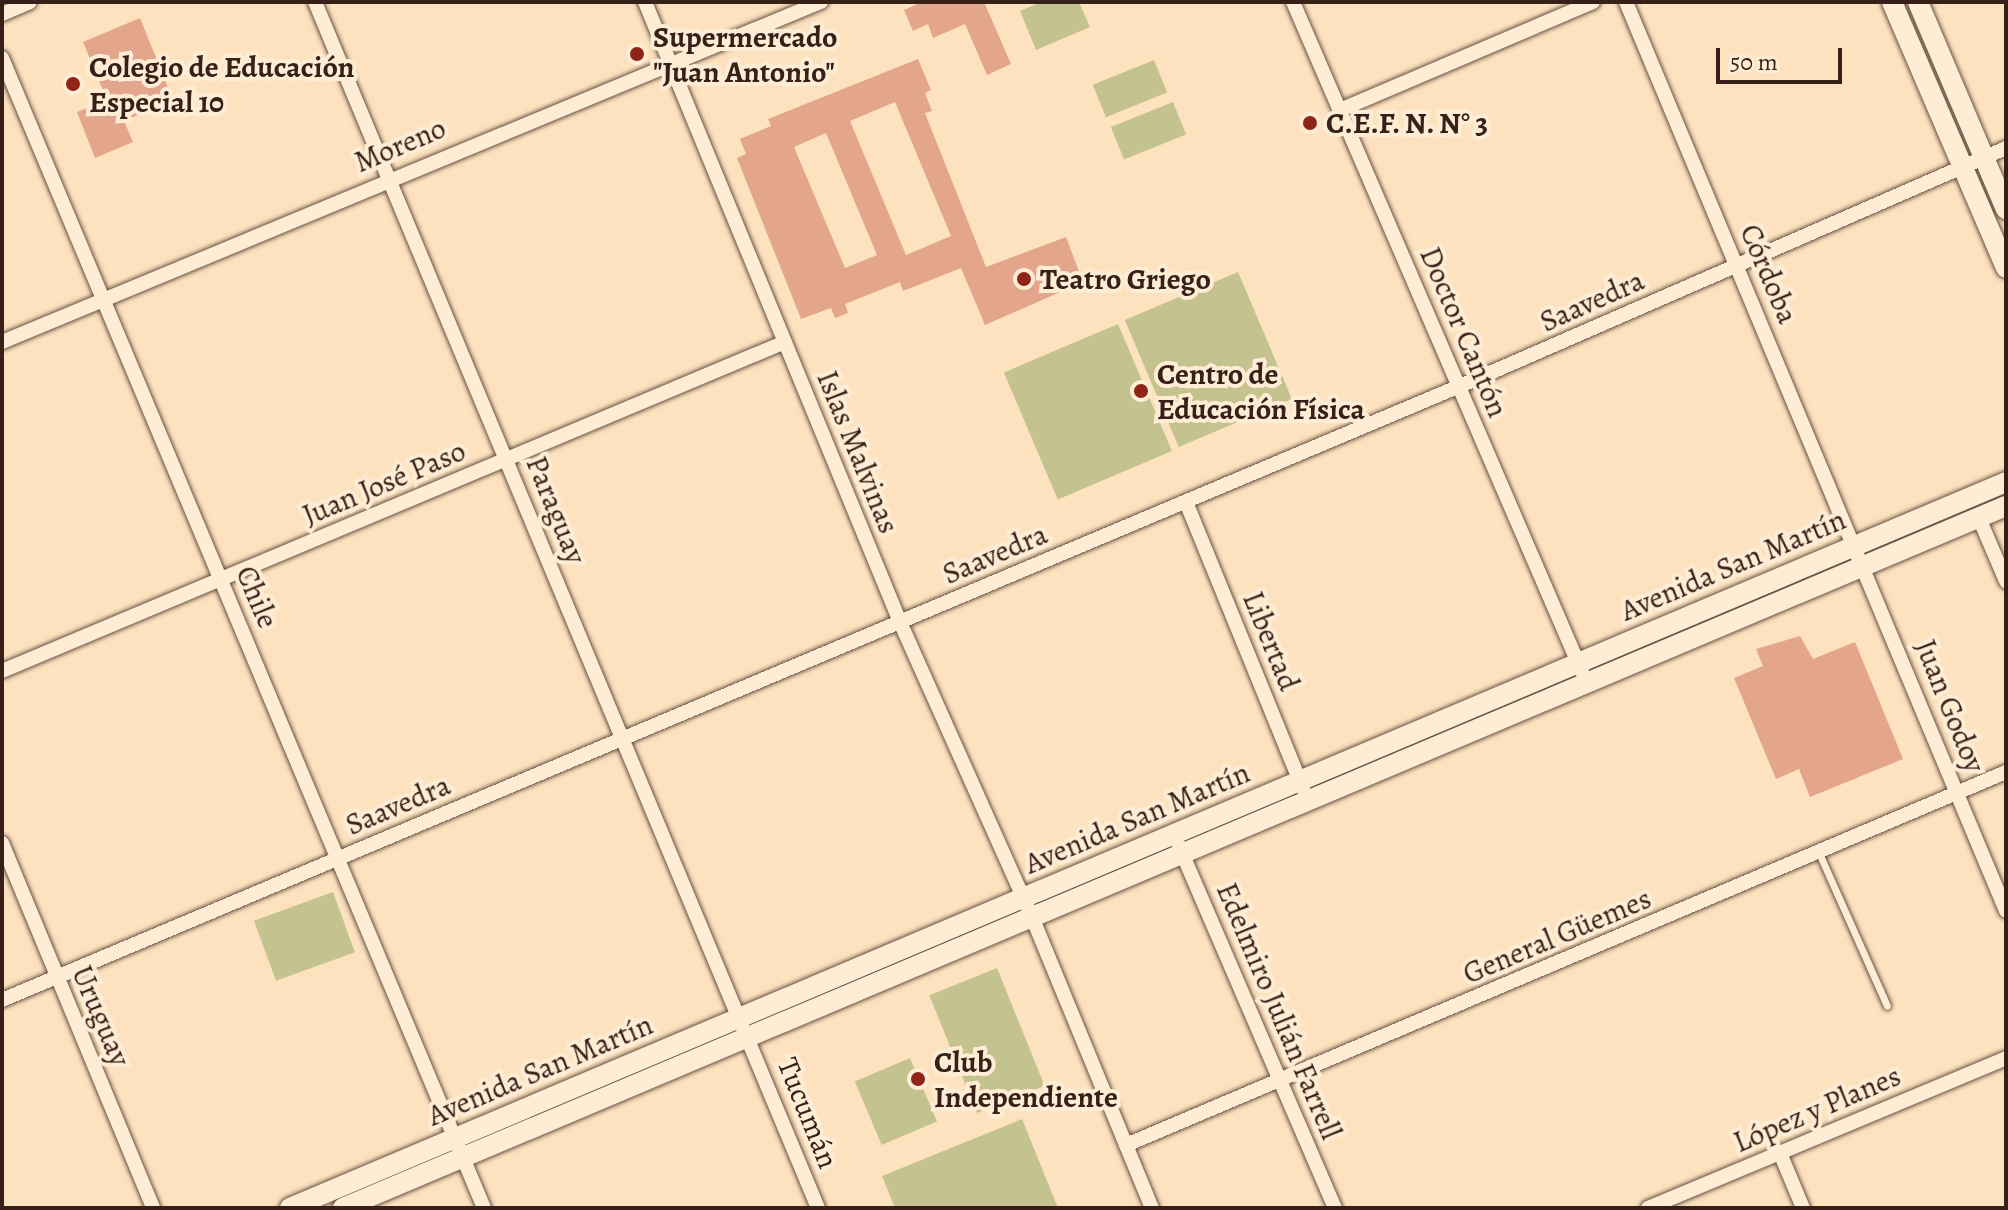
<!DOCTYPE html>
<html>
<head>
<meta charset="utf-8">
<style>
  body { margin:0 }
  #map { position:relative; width:2008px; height:1210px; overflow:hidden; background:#fde2bf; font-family:Alegreya,serif }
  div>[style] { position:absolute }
  .green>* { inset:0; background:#c4c28e; transform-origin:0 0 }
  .building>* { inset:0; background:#e4a58d }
  .roads { filter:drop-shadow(0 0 2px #685042) drop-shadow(0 0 2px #685042) }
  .lane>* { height:7px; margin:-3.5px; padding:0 3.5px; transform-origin:3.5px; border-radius:3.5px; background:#feecd5 }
  .street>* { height:14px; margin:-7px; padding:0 7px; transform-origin:7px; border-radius:7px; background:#feecd5 }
  .secondary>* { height:20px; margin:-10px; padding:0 10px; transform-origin:10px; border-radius:10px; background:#feecd5 }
  .dots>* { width:22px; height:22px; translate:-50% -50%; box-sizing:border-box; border:4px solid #feecd5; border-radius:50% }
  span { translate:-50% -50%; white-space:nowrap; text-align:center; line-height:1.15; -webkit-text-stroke:8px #feecd5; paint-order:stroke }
  .poi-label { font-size:30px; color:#362018; font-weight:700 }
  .left { translate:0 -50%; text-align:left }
  .street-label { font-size:30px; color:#362018 }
  .frame { position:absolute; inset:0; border:4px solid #362018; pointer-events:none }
  .scale { position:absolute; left:1716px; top:48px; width:126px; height:36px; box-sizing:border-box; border:4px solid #362018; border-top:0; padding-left:10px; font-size:24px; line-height:28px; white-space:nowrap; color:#362018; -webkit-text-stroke:6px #feecd5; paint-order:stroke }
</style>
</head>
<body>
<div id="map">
  <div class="green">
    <i style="clip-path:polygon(1041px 2px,1079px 2px,1090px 27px,1036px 50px,1020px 11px)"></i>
    <i style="left:1154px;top:60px;width:35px;height:66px;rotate:68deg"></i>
    <i style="left:1173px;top:102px;width:35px;height:67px;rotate:68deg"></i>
    <i style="left:1238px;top:272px;width:138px;height:123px;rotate:67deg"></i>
    <i style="left:1118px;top:324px;width:138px;height:124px;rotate:67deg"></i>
    <i style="left:333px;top:892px;width:64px;height:84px;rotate:70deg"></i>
    <i style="left:997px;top:968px;width:127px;height:73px;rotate:68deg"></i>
    <i style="left:910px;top:1058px;width:69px;height:60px;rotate:67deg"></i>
    <i style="clip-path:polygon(1022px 1119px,1058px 1208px,895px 1208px,882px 1176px)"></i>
  </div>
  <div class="building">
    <i style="clip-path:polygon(922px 2px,984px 2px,1011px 64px,987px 75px,965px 24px,933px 38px,928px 24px,913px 31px,904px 10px)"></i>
    <i style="clip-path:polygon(140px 18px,173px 100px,124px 121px,133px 142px,95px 158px,77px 112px,107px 100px,83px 42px)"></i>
    <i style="clip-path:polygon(evenodd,918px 59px,931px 90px,925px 93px,932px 111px,925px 113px,986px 267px,1066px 237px,1083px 282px,985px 325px,961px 268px,903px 291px,900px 282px,845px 304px,848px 313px,835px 318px,831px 308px,801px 319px,737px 158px,746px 154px,740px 139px,771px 126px,768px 119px,918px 59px,895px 102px,951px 236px,906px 255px,850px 121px,895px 102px,918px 59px,826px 133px,877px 255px,845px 268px,794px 147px,826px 133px)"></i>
    <i style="clip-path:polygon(1800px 636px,1813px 659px,1855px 642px,1903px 759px,1810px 797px,1799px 769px,1776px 779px,1734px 678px,1763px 666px,1756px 649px)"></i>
  </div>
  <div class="roads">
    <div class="lane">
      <i style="left:1819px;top:853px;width:167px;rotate:66deg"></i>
    </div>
    <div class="street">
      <i style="left:315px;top:2px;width:1307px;rotate:67.36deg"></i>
      <i style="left:645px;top:2px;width:670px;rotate:67.64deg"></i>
      <i style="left:900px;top:622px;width:323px;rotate:65.9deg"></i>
      <i style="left:1032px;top:917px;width:315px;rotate:67.6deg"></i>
      <i style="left:1293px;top:2px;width:730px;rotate:66.67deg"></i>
      <i style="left:1626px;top:2px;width:985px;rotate:67.31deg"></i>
      <i style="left:2px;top:14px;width:30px;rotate:-23deg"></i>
      <i style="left:2px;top:58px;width:1247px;rotate:67.26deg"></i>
      <i style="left:1340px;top:110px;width:275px;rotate:-23.1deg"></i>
      <i style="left:2px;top:342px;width:887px;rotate:-22.55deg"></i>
      <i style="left:1186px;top:502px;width:310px;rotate:67.8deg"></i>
      <i style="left:1979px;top:518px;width:69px;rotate:66.8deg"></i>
      <i style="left:2px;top:671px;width:849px;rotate:-22.79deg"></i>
      <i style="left:2px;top:843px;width:395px;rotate:67.5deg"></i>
      <i style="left:1179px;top:846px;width:394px;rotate:66.7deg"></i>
      <i style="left:2px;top:1000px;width:1582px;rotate:-22.84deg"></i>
      <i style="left:1460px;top:386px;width:596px;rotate:-23.55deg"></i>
      <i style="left:1126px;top:1145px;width:956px;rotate:-22.97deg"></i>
      <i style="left:1780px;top:1153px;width:60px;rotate:67.3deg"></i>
      <i style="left:1648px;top:1208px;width:388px;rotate:-22.7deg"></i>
    </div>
    <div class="secondary">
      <i style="left:1892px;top:2px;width:289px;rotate:66.8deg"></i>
      <i style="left:1918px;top:2px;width:225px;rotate:67deg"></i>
      <i style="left:290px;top:1208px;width:1863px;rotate:-22.93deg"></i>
      <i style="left:343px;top:1208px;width:1805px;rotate:-22.89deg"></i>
    </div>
  </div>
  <div class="dots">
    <i style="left:637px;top:54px;background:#8f2418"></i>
    <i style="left:73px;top:84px;background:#8f2418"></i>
    <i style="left:1310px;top:123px;background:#8f2418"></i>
    <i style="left:1024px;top:279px;background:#8f2418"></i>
    <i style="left:1141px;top:391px;background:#8f2418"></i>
    <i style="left:918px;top:1079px;background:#8f2418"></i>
  </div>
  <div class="poi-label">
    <span class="left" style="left:653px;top:54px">Supermercado<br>"Juan Antonio"</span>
    <span class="left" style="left:89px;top:84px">Colegio de Educación<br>Especial 10</span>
    <span class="left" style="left:1326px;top:123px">C.E.F. N. N° 3</span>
    <span class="left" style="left:1040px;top:279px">Teatro Griego</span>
    <span class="left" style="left:1157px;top:391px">Centro de<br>Educación Física</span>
    <span class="left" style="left:934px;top:1079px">Club<br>Independiente</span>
  </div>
  <div class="street-label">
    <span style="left:400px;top:145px;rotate:-23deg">Moreno</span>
    <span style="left:1769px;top:274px;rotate:67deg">Córdoba</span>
    <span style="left:1592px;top:301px;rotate:-24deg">Saavedra</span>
    <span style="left:1464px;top:332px;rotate:67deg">Doctor Cantón</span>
    <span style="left:858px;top:452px;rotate:68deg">Islas Malvinas</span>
    <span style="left:384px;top:483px;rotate:-23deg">Juan José Paso</span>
    <span style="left:556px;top:510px;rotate:68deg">Paraguay</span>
    <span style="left:995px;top:554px;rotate:-23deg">Saavedra</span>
    <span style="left:1733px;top:565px;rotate:-23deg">Avenida San Martín</span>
    <span style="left:257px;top:597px;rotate:67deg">Chile</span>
    <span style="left:1271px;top:641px;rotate:68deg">Libertad</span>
    <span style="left:1950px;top:706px;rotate:68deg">Juan Godoy</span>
    <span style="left:398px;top:805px;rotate:-23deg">Saavedra</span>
    <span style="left:1137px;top:818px;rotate:-23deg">Avenida San Martín</span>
    <span style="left:1557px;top:936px;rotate:-23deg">General Güemes</span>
    <span style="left:1279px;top:1011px;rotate:67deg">Edelmiro Julián Farrell</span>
    <span style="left:101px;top:1016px;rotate:67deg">Uruguay</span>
    <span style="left:540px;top:1070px;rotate:-23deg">Avenida San Martín</span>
    <span style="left:1817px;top:1109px;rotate:-23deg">López y Planes</span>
    <span style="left:808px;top:1113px;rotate:68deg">Tucumán</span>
  </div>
  <div class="frame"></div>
  <div class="scale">50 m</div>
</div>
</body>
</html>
